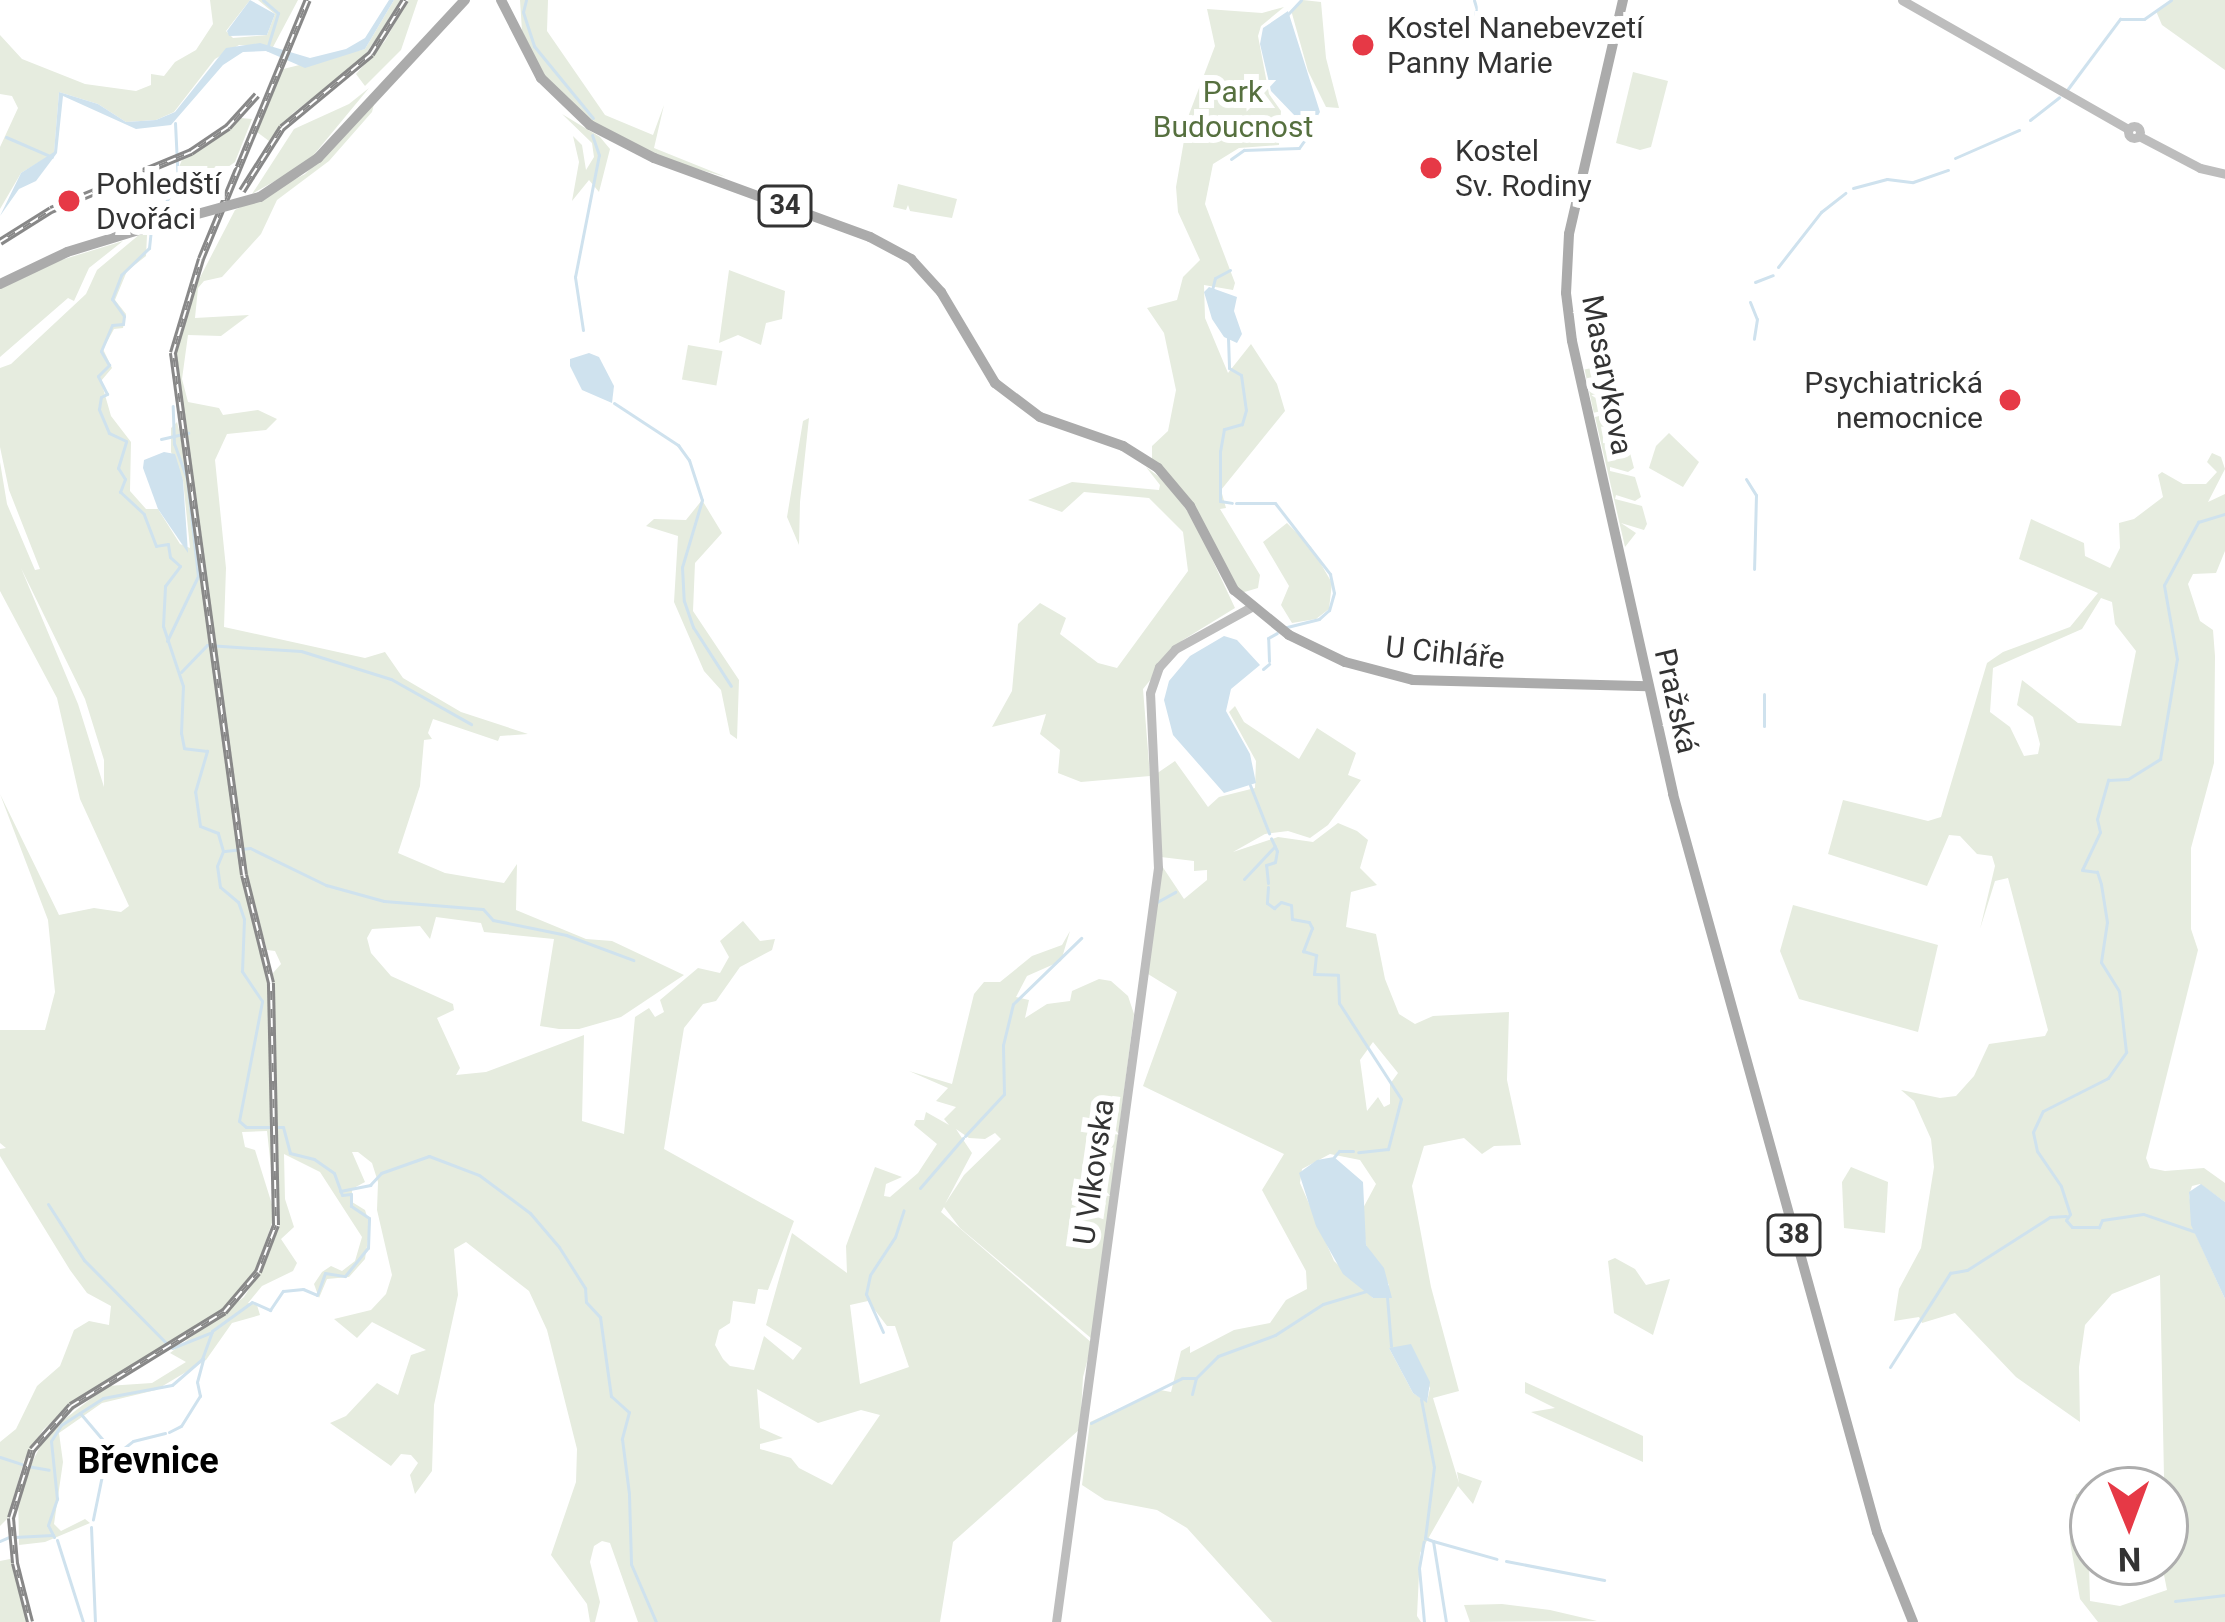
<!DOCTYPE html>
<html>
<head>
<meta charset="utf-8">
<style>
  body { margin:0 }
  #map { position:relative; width:2225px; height:1622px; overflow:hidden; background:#fff; font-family:Roboto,sans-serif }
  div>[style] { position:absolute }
  .green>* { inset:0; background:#e6ecdf; transform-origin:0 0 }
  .water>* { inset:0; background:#cfe2ee }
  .stream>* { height:3px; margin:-1.5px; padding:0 1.5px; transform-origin:1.5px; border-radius:1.5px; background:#cfe2ee }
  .secondary>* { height:9px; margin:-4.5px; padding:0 4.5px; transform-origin:4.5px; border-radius:4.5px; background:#bdbdbd }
  .secondary>.ring { margin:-4.5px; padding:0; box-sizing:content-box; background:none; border:9px solid #bdbdbd; border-radius:50% }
  .primary>* { height:10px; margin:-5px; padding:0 5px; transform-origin:5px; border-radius:5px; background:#ababab }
  .rail>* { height:8px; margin-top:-4px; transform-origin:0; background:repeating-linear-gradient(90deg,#fff 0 9px,#888 0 18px); box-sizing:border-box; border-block:3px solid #888 }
  .primary-bridge>* { height:10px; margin:-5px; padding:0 5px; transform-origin:5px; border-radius:5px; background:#ababab }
  .dots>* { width:33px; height:33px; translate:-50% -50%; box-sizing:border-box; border:6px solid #fff; border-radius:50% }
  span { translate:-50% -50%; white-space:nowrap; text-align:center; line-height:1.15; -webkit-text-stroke:12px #fff; paint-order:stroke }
  .shield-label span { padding:3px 9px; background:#fff; border:3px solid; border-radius:9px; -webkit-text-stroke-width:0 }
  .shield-label { font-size:27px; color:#333; font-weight:700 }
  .poi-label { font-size:30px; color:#333 }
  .left { translate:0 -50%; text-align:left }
  .right { translate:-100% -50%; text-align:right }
  .park-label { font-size:30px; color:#56703f }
  .street-label { font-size:30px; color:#333 }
  .quarter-label { font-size:36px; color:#000; font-weight:700 }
  .north { position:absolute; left:2069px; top:1466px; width:120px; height:120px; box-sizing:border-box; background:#fff; border:3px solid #adadad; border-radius:50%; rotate:179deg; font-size:33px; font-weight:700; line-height:48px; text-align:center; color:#333 }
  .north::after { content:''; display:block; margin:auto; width:42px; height:54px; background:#e63946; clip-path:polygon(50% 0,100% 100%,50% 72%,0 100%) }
</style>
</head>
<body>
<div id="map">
  <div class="green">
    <i style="clip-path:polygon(210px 0,250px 0,226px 31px,233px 38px,267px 35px,275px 14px,258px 0,298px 0,273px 47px,239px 45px,215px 59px,174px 112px,156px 120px,126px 122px,98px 104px,59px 92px,54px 153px,21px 173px,0 209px,0 147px,18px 108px,12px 96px,0 94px,0 35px,22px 59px,85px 84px,136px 91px,151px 85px,151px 74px,164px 76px,175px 62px,196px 50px,213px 24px)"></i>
    <i style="clip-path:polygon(394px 0,402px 0,361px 61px,293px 113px,269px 141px,257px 132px,279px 70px,365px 49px)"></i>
    <i style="clip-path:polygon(408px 0,418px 0,401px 50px,365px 86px,356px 74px,385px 41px)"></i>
    <i style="clip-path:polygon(520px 0,548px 0,547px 31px,605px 115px,653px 135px,664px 105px,654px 148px,726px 177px,669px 161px,596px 125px,548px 82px,522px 31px)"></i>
    <i style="clip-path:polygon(1303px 0,1321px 2px,1326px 58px,1339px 108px,1326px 107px,1308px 71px,1291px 10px)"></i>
    <i style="clip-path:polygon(2172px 0,2225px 0,2225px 70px,2162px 25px,2156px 11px)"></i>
    <i style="clip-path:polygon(1284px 7px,1261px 26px,1258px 36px,1269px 94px,1281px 111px,1279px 145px,1239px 148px,1213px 164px,1205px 204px,1235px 283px,1233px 290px,1204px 285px,1205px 318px,1228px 373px,1251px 344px,1277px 384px,1285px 411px,1221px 490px,1226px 508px,1220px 509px,1260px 575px,1258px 588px,1241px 593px,1199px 516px,1152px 459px,1152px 446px,1168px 431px,1176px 390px,1164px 333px,1147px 308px,1177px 300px,1183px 277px,1200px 260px,1178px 212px,1176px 187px,1188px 117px,1215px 46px,1207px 9px,1262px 13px)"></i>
    <i style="clip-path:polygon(1633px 72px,1668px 81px,1651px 147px,1640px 150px,1616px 143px)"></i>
    <i style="clip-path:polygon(369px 88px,307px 163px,252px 194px,294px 129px,349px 104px)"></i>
    <i style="clip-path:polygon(evenodd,374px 104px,372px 112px,329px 161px,277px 200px,261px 234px,222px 277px,204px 281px,198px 288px,195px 318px,249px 315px,221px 336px,188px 335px,182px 379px,188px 402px,219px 408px,223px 415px,258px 410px,277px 419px,266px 430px,227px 434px,215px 460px,226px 568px,224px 627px,365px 658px,385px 652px,403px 678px,461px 712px,528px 734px,500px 736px,498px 741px,433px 719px,428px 733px,432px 739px,424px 740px,420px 786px,398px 853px,445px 873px,504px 883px,517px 864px,516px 910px,586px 939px,612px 941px,684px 975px,621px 1017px,579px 1029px,559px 1029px,540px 1026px,554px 939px,484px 932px,481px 923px,436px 917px,430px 939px,420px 926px,372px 929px,367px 938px,371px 953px,391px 976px,453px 1004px,454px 1010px,437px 1018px,460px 1068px,456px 1075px,486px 1072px,584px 1035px,582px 1121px,624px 1134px,635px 1017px,649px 1008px,655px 1017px,664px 1012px,660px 1000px,698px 968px,720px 973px,729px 957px,720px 941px,743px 921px,760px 941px,775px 939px,772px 950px,740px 967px,716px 1001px,703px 1004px,684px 1028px,664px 1149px,794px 1221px,768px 1290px,758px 1289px,755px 1304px,733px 1301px,730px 1323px,719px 1330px,715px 1345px,723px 1359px,730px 1366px,754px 1370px,764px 1336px,793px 1360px,802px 1348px,766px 1325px,792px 1233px,847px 1273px,846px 1246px,875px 1167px,902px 1177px,886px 1184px,884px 1196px,890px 1197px,918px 1173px,937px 1144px,914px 1125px,916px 1120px,924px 1120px,926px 1112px,949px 1125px,944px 1119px,956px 1107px,936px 1101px,948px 1088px,909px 1071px,952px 1084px,974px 994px,984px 982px,1000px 982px,1032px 956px,1062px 945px,1070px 931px,1061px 961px,1027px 976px,1016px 997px,1029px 1000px,1025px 1018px,1047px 1004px,1070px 1001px,1072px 991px,1099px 979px,1111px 981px,1128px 996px,1134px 1014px,1092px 1339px,960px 1228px,944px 1207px,941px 1212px,1092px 1343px,1083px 1377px,1080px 1429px,953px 1542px,940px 1622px,638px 1622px,610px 1543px,602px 1541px,594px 1546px,590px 1562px,600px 1602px,595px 1622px,590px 1622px,587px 1604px,551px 1555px,576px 1482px,577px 1449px,547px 1330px,529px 1291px,466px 1242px,454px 1249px,458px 1295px,434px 1405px,432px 1471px,415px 1494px,410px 1475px,418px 1463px,411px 1455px,401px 1454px,391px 1466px,330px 1423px,346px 1416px,377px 1383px,398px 1395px,411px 1355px,426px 1350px,372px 1322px,357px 1338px,334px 1319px,371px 1310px,386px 1294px,392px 1275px,377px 1210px,378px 1182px,372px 1163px,358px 1152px,352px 1152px,365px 1182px,352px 1189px,352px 1202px,365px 1210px,370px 1226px,365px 1259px,349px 1277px,327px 1279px,319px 1298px,314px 1284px,322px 1272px,331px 1266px,342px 1271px,355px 1261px,362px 1237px,320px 1172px,284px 1154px,285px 1199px,294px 1227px,281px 1239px,297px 1263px,293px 1271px,262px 1286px,248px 1303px,257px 1305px,260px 1315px,232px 1323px,206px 1360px,156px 1390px,102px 1403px,59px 1433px,63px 1462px,54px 1524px,61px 1531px,85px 1519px,90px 1523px,45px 1542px,19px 1545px,18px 1490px,47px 1433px,107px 1386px,152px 1383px,186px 1362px,170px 1353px,244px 1297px,265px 1264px,279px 1226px,273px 973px,281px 964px,275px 951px,267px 950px,246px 874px,175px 353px,193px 291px,235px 210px,305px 174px,374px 104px,956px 1129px,969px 1138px,985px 1139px,995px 1133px,1001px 1139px,964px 1175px,945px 1204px,972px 1153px,956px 1129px,374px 104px,868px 1301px,887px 1326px,895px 1326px,909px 1367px,860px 1384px,850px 1305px,868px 1301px,374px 104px,757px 1389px,818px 1423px,861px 1410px,880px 1415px,832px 1485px,799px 1468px,791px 1458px,760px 1449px,760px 1444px,783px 1438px,760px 1428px,757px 1389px)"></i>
    <i style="clip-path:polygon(562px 114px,600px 137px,610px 149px,599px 192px,589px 180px,572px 201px,579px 162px,573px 136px,582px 145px,586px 170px,594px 157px,592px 143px)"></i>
    <i style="clip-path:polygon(241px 118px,252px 119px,235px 162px,221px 172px,175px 176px,182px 160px)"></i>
    <i style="clip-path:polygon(898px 184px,957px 199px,952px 218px,910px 211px,908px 205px,906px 210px,893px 207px)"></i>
    <i style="clip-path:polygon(evenodd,140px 234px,147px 235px,146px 256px,127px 271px,115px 300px,126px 314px,123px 328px,114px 329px,103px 349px,112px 368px,101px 381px,111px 416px,131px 442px,130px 491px,146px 509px,158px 509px,180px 544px,190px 548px,183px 480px,171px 452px,171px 428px,177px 422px,185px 455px,241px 875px,269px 984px,273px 1186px,267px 1131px,242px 1132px,245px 1147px,255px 1150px,275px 1214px,256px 1270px,223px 1310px,78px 1398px,43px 1430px,24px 1460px,8px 1518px,0 1526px,0 1442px,16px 1429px,37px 1386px,60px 1366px,74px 1330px,89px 1321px,109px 1325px,111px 1306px,87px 1293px,70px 1270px,0 1156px,0 1149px,6px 1148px,0 1143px,0 1030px,45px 1030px,55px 992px,48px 920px,0 794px,59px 915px,94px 908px,121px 912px,129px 906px,80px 799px,57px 698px,0 591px,0 462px,7px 504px,35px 570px,40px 569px,9px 490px,0 447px,0 368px,11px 364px,86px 294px,97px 270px,140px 234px,21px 568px,85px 699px,104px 760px,104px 787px,78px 704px,21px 568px)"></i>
    <i style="clip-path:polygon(123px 241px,89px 268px,74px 301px,68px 298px,0 357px,0 289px,58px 261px)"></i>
    <i style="clip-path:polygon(729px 270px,785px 291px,782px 319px,766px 323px,761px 345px,738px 335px,719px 343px)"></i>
    <i style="left:688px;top:345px;width:35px;height:35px;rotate:10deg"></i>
    <i style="left:1611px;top:364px;width:44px;height:27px;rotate:78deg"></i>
    <i style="clip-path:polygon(1616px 412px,1622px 415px,1627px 443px,1603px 438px,1603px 443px,1629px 449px,1634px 468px,1628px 472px,1610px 467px,1610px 471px,1635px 477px,1641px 497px,1635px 501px,1616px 495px,1615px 499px,1642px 506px,1647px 524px,1644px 530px,1621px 523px,1636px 533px,1625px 547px,1595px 417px)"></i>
    <i style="clip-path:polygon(809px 418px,800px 502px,799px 545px,787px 517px,803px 421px)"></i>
    <i style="clip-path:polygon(1669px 433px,1699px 462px,1683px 487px,1649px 468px,1656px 446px)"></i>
    <i style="clip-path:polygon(evenodd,2212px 453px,2221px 457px,2225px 469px,2208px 502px,2225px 494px,2225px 551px,2216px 573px,2193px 574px,2188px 584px,2200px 621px,2213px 630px,2215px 656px,2214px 763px,2191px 848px,2191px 929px,2198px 950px,2146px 1158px,2150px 1168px,2165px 1171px,2204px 1168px,2225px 1183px,2225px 1202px,2200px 1184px,2192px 1186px,2189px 1195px,2197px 1237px,2225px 1299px,2225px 1622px,2098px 1622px,2080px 1599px,2070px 1542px,2076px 1494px,2087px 1493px,2090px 1601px,2120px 1606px,2167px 1590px,2162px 1565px,2173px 1552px,2165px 1528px,2160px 1275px,2112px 1294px,2085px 1325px,2079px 1367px,2080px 1422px,2016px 1377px,1955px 1313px,1922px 1323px,1919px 1317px,1894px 1321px,1899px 1289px,1921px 1248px,1934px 1167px,1931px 1139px,1914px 1101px,1901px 1090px,1940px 1098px,1956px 1096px,1974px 1076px,1989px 1044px,2045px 1036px,2048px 1030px,2008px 878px,1995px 881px,1980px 929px,1995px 866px,1992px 856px,1977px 854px,1960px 836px,1949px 835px,1927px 886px,1828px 854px,1843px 800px,1928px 821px,1941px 817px,1987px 663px,2003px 652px,2070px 627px,2098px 593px,2019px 559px,2031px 519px,2084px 543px,2085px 556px,2110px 568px,2120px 548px,2119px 523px,2134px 519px,2163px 497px,2158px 475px,2162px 472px,2183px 484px,2206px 484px,2217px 472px,2207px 462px,2212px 453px,2101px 598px,2112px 602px,2115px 624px,2136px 651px,2121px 726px,2078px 723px,2022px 680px,2017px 705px,2033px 717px,2040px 744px,2038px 754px,2024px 756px,2010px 727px,1990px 712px,1993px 668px,2082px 629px,2101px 598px)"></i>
    <i style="clip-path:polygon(1146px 467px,1171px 486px,1196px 525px,1235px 608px,1183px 640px,1143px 689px,1150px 776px,1081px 782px,1058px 773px,1060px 750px,1040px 734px,1046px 714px,992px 727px,1012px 691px,1018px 624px,1040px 603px,1066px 618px,1060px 634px,1098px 663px,1117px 668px,1188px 571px,1183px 532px,1149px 498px,1084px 492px,1062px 512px,1028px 500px,1072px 482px,1159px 490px,1160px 485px)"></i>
    <i style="clip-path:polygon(702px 500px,722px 533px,695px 563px,693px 611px,739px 680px,737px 739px,730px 734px,721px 690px,704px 671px,674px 602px,678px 536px,646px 526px,654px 519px,686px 520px)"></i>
    <i style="clip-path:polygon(1287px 523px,1311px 547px,1332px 583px,1329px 609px,1316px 619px,1292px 623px,1281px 605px,1289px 586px,1263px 542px)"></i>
    <i style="clip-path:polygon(evenodd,1235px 706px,1244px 722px,1299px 759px,1317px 728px,1356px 753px,1348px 775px,1361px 780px,1328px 825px,1310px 838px,1288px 831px,1265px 834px,1233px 852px,1278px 837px,1313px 842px,1338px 823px,1357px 831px,1368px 840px,1360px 868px,1377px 885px,1351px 892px,1346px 927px,1376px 934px,1385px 979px,1399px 1014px,1415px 1024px,1433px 1016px,1509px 1012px,1507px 1080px,1521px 1145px,1494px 1146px,1482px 1154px,1464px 1138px,1424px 1146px,1412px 1186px,1431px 1287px,1459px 1391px,1433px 1398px,1459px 1483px,1457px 1472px,1482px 1481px,1473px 1504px,1458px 1486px,1420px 1553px,1417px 1616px,1421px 1622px,1272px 1622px,1187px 1528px,1157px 1510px,1105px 1500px,1082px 1485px,1090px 1422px,1160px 1390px,1171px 1392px,1181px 1351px,1190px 1346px,1190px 1353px,1234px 1330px,1270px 1323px,1286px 1300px,1307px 1289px,1306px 1271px,1262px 1190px,1284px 1154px,1143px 1086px,1177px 992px,1148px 974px,1162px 866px,1184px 899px,1207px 880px,1207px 870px,1194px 871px,1194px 861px,1161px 857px,1156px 774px,1175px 761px,1208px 807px,1219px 797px,1255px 788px,1256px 761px,1229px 712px,1235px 706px,1373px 1042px,1398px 1073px,1390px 1084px,1390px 1104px,1384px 1107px,1378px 1097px,1367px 1111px,1360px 1060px,1373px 1042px,1235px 706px,1330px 1154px,1360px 1160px,1376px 1184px,1361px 1212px,1366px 1245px,1389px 1285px,1373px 1298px,1334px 1261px,1300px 1183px,1302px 1169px,1330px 1154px,1235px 706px,1389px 1348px,1415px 1356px,1430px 1388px,1427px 1402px,1413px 1393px,1389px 1348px)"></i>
    <i style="clip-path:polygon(1793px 905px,1938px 945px,1918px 1032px,1799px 999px,1780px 951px)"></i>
    <i style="clip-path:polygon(1851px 1167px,1888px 1182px,1885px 1233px,1844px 1228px,1842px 1182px)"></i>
    <i style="clip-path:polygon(1615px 1258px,1635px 1269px,1646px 1285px,1670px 1279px,1653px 1335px,1614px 1313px,1608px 1261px)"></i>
    <i style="clip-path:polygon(1525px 1382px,1643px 1436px,1643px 1462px,1531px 1412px,1555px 1408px,1525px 1393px)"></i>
    <i style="clip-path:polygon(10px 1559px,12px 1560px,28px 1622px,0 1622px,0 1561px)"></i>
    <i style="clip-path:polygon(1502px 1604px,1550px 1610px,1597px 1621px,1470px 1622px,1464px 1605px)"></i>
  </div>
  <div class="water">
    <i style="clip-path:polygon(250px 0,275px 14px,267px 35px,229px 36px,227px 31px)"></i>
    <i style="clip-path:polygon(389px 0,394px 0,365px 49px,305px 68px,266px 51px,243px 52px,223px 65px,171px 125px,136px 129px,63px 96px,57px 153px,36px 181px,19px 189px,0 216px,21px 173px,54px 152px,59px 92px,98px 104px,126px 122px,156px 120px,175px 112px,226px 48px,260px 43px,310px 58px,346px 49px,365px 38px)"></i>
    <i style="clip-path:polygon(1288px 11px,1320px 112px,1306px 137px,1296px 117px,1271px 91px,1260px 44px,1263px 28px)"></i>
    <i style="clip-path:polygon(1209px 287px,1237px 297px,1234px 311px,1242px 334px,1237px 343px,1224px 337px,1212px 319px,1204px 292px)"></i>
    <i style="clip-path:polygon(589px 353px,599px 357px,614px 386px,612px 403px,582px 390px,570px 366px,570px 359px)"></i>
    <i style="clip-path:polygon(164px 452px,175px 454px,183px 480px,188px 553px,158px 509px,143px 468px,144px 460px)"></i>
    <i style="clip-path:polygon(1224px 636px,1237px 640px,1260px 665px,1231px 689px,1226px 711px,1250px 754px,1256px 783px,1224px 793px,1173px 735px,1164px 700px,1169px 681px,1190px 656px)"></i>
    <i style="clip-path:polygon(1334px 1157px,1363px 1182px,1366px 1245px,1384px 1268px,1392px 1298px,1373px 1298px,1343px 1274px,1316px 1226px,1299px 1173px,1317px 1160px)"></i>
    <i style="clip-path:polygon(2201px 1184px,2225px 1202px,2225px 1299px,2191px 1225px,2189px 1192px)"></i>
    <i style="clip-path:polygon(1411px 1344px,1430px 1382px,1427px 1403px,1413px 1393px,1389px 1348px)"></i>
  </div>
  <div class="stream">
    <i style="left:263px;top:0;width:20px;rotate:41deg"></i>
    <i style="left:278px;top:13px;width:38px;rotate:107deg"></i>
    <i style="left:526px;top:0;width:12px;rotate:104deg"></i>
    <i style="left:523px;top:12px;width:36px;rotate:72deg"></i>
    <i style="left:534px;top:46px;width:93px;rotate:50.7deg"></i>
    <i style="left:1288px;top:14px;width:19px;rotate:-47deg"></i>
    <i style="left:1469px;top:18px;width:11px;rotate:-45deg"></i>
    <i style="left:1477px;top:10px;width:10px;rotate:-107deg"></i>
    <i style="left:2067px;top:90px;width:89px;rotate:-53.3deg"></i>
    <i style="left:2120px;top:19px;width:24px"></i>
    <i style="left:2144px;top:19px;width:33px;rotate:-35deg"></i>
    <i style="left:2030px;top:120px;width:37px;rotate:-38deg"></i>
    <i style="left:6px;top:137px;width:50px;rotate:23.5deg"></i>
    <i style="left:1955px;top:158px;width:70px;rotate:-23.6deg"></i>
    <i style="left:1231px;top:159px;width:16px;rotate:-35deg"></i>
    <i style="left:1244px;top:150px;width:55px;rotate:-2.1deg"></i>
    <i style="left:1299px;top:148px;width:12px;rotate:-55deg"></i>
    <i style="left:1853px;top:188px;width:35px;rotate:-15deg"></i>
    <i style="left:1887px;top:179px;width:26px;rotate:7deg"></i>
    <i style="left:1913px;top:182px;width:37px;rotate:-19deg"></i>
    <i style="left:154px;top:219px;width:42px;rotate:-55.6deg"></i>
    <i style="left:178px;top:184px;width:61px;rotate:-92.8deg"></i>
    <i style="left:1778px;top:267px;width:70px;rotate:-52deg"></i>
    <i style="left:1821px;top:212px;width:31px;rotate:-38deg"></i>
    <i style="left:1755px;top:282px;width:19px;rotate:-21deg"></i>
    <i style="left:1212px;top:290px;width:12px;rotate:-76deg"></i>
    <i style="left:1215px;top:278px;width:17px;rotate:-28deg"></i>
    <i style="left:1750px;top:302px;width:18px;rotate:68deg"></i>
    <i style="left:1757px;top:319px;width:20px;rotate:99deg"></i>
    <i style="left:583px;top:330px;width:54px;rotate:-98.6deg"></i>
    <i style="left:575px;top:277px;width:124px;rotate:-78.9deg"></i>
    <i style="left:599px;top:155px;width:21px;rotate:-109deg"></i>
    <i style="left:1228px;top:338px;width:30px;rotate:88deg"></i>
    <i style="left:1229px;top:368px;width:14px;rotate:30deg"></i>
    <i style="left:1241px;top:375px;width:35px;rotate:82deg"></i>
    <i style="left:1246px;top:410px;width:15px;rotate:106deg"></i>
    <i style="left:1242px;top:424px;width:19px;rotate:164deg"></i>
    <i style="left:1224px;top:429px;width:22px;rotate:100deg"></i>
    <i style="left:1220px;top:451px;width:50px;rotate:90deg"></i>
    <i style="left:1220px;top:501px;width:12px;rotate:9deg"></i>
    <i style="left:614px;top:403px;width:77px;rotate:33.3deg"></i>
    <i style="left:678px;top:445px;width:19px;rotate:54deg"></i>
    <i style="left:689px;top:460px;width:42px;rotate:72deg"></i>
    <i style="left:702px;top:500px;width:70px;rotate:106.6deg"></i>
    <i style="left:682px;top:567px;width:34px;rotate:87deg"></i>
    <i style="left:684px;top:601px;width:28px;rotate:71deg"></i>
    <i style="left:693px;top:627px;width:70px;rotate:57.2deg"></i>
    <i style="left:161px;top:439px;width:28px;rotate:-13deg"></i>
    <i style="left:1746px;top:479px;width:19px;rotate:58deg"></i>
    <i style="left:1756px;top:495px;width:74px;rotate:91.5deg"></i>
    <i style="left:1236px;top:503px;width:39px"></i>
    <i style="left:1275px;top:503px;width:90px;rotate:52.2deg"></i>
    <i style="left:1330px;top:574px;width:19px;rotate:78deg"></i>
    <i style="left:1334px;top:593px;width:18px;rotate:106deg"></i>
    <i style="left:1329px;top:610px;width:13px;rotate:138deg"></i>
    <i style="left:1319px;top:619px;width:34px;rotate:166deg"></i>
    <i style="left:167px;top:641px;width:72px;rotate:-64.5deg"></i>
    <i style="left:198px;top:576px;width:98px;rotate:-96.5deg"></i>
    <i style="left:187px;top:479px;width:37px;rotate:-110deg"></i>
    <i style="left:174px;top:444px;width:38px;rotate:-92deg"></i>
    <i style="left:1269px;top:661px;width:23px;rotate:-92deg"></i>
    <i style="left:1268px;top:638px;width:10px;rotate:-29deg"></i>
    <i style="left:1263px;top:669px;width:8px;rotate:-40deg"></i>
    <i style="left:181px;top:672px;width:37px;rotate:-46deg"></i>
    <i style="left:207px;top:645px;width:94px;rotate:3.7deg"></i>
    <i style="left:301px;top:651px;width:94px;rotate:17.3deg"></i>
    <i style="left:391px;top:679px;width:92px;rotate:29.4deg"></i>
    <i style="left:1764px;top:726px;width:32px;rotate:-90deg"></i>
    <i style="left:1250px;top:785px;width:52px;rotate:68.4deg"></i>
    <i style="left:225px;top:851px;width:25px;rotate:-7deg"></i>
    <i style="left:250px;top:848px;width:85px;rotate:26deg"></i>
    <i style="left:326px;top:885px;width:60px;rotate:15.4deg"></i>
    <i style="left:384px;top:901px;width:99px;rotate:4.6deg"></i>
    <i style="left:483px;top:909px;width:15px;rotate:48deg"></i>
    <i style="left:493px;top:920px;width:75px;rotate:11.6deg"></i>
    <i style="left:566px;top:935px;width:72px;rotate:20.5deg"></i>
    <i style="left:1244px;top:879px;width:45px;rotate:-46.8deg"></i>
    <i style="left:1268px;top:883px;width:18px;rotate:-96deg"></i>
    <i style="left:1266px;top:865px;width:9px;rotate:-18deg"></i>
    <i style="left:1275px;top:862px;width:11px;rotate:-80deg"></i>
    <i style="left:1277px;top:851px;width:14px;rotate:-115deg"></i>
    <i style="left:1268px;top:887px;width:16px;rotate:94deg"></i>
    <i style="left:1267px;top:903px;width:9px;rotate:36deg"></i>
    <i style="left:1274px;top:908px;width:9px;rotate:-41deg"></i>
    <i style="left:1281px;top:902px;width:10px;rotate:17deg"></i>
    <i style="left:1291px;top:905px;width:14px;rotate:86deg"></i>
    <i style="left:1292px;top:919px;width:17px;rotate:10deg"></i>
    <i style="left:1309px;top:922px;width:7px;rotate:63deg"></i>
    <i style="left:1312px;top:928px;width:25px;rotate:111deg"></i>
    <i style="left:1303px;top:951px;width:14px;rotate:17deg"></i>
    <i style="left:1316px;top:955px;width:19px;rotate:96deg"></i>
    <i style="left:1314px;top:974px;width:24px;rotate:2deg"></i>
    <i style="left:1338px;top:975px;width:28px;rotate:88deg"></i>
    <i style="left:1339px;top:1003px;width:114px;rotate:57.1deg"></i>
    <i style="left:1401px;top:1099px;width:52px;rotate:104.6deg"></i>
    <i style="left:1388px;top:1149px;width:30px;rotate:174deg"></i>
    <i style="left:1157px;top:902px;width:21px;rotate:-29deg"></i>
    <i style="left:965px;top:1136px;width:57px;rotate:-47.1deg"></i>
    <i style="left:1004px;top:1094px;width:49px;rotate:-91.2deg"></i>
    <i style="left:1003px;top:1045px;width:42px;rotate:-76.3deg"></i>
    <i style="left:1013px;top:1004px;width:95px;rotate:-44.1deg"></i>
    <i style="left:1334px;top:1157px;width:8px;rotate:-50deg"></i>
    <i style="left:1339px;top:1151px;width:14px"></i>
    <i style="left:920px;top:1188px;width:66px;rotate:-49.3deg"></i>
    <i style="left:340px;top:1191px;width:31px;rotate:-11deg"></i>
    <i style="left:370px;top:1185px;width:16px;rotate:-47deg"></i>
    <i style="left:381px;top:1173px;width:51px;rotate:-19.5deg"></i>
    <i style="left:429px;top:1156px;width:53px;rotate:20.8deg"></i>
    <i style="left:479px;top:1175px;width:64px;rotate:36.7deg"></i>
    <i style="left:530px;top:1213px;width:45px;rotate:49.5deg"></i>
    <i style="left:559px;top:1247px;width:49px;rotate:57.6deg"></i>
    <i style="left:585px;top:1288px;width:14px;rotate:86deg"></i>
    <i style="left:586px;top:1302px;width:21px;rotate:47deg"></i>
    <i style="left:600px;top:1317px;width:80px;rotate:82.1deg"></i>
    <i style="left:611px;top:1396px;width:24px;rotate:42deg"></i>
    <i style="left:629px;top:1412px;width:28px;rotate:105deg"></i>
    <i style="left:622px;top:1439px;width:55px;rotate:82.7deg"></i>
    <i style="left:48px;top:1204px;width:67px;rotate:57.3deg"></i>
    <i style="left:84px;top:1260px;width:120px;rotate:45.3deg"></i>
    <i style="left:2196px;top:1232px;width:56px;rotate:-161.2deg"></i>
    <i style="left:2143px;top:1214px;width:41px;rotate:171.7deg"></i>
    <i style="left:2102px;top:1220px;width:8px;rotate:113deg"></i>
    <i style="left:2099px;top:1227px;width:27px;rotate:180deg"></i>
    <i style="left:2072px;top:1227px;width:9px;rotate:-131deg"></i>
    <i style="left:2066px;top:1220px;width:7px;rotate:-56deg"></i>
    <i style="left:2070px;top:1214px;width:29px;rotate:-108deg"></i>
    <i style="left:2061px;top:1186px;width:42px;rotate:-124.4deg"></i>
    <i style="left:2037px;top:1151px;width:19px;rotate:-102deg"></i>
    <i style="left:2033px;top:1132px;width:23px;rotate:-65deg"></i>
    <i style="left:2043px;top:1111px;width:73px;rotate:-26.9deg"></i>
    <i style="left:2108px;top:1078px;width:32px;rotate:-55deg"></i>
    <i style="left:2126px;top:1052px;width:61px;rotate:-96.5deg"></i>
    <i style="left:2119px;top:991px;width:34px;rotate:-122deg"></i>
    <i style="left:2101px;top:962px;width:40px;rotate:-81.5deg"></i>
    <i style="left:2107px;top:922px;width:38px;rotate:-99deg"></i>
    <i style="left:2101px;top:884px;width:13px;rotate:-108deg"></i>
    <i style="left:2097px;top:872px;width:15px;rotate:-172deg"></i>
    <i style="left:2082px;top:870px;width:42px;rotate:-64.7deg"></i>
    <i style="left:2100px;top:832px;width:13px;rotate:-103deg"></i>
    <i style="left:2097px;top:819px;width:41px;rotate:-74.2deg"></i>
    <i style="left:2108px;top:780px;width:20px;rotate:-3deg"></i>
    <i style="left:2128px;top:779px;width:38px;rotate:-32deg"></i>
    <i style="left:2160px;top:759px;width:101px;rotate:-80.4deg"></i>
    <i style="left:2177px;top:659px;width:75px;rotate:-100deg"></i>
    <i style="left:2164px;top:585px;width:72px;rotate:-61.6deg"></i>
    <i style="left:2198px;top:522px;width:28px;rotate:-17deg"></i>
    <i style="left:1387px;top:1297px;width:49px;rotate:85.3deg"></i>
    <i style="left:883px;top:1332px;width:42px;rotate:-114.1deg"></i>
    <i style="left:866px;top:1294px;width:19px;rotate:-78deg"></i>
    <i style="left:870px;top:1275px;width:45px;rotate:-56.7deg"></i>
    <i style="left:895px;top:1237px;width:28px;rotate:-72deg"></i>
    <i style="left:172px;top:1348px;width:43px;rotate:-21.8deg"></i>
    <i style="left:1890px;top:1367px;width:112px;rotate:-57.4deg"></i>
    <i style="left:1950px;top:1273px;width:17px;rotate:-10deg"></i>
    <i style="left:1967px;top:1270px;width:98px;rotate:-32.6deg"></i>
    <i style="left:2050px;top:1217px;width:16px;rotate:-4deg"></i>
    <i style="left:1192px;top:1394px;width:16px;rotate:-76deg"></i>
    <i style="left:1421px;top:1399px;width:69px;rotate:79.2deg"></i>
    <i style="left:1434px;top:1467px;width:72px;rotate:97.2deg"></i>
    <i style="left:1425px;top:1538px;width:9px;rotate:21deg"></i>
    <i style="left:1433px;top:1541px;width:82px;rotate:80.9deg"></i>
    <i style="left:80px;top:1413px;width:43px;rotate:49.7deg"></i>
    <i style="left:108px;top:1446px;width:75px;rotate:101.6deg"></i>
    <i style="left:1091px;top:1423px;width:102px;rotate:-26.3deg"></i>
    <i style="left:1182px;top:1378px;width:14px"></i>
    <i style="left:1196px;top:1378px;width:31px;rotate:-45deg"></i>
    <i style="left:1218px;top:1356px;width:61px;rotate:-20.2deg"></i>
    <i style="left:1275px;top:1335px;width:57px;rotate:-32.9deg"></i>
    <i style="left:1323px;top:1304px;width:46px;rotate:-16.5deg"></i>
    <i style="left:169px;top:1432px;width:13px;rotate:-27deg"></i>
    <i style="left:181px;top:1426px;width:36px;rotate:-58deg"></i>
    <i style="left:200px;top:1396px;width:14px;rotate:-102deg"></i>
    <i style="left:197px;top:1382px;width:24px;rotate:-75deg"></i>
    <i style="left:0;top:1457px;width:23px;rotate:18deg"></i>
    <i style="left:106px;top:1462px;width:34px;rotate:-38deg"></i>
    <i style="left:133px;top:1441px;width:33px;rotate:-14deg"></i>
    <i style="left:27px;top:1466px;width:22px;rotate:10deg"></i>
    <i style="left:629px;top:1495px;width:69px;rotate:88.3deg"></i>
    <i style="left:631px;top:1564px;width:63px;rotate:66.7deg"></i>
    <i style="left:91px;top:1527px;width:95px;rotate:87.6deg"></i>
    <i style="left:14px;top:1537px;width:39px;rotate:-3deg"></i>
    <i style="left:54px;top:1537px;width:13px;rotate:-117deg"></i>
    <i style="left:48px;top:1525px;width:28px;rotate:-71deg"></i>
    <i style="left:57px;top:1499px;width:58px;rotate:-95.9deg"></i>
    <i style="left:51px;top:1441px;width:19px;rotate:-58deg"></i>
    <i style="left:61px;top:1425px;width:50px;rotate:-32.7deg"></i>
    <i style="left:103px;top:1398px;width:70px;rotate:-10.7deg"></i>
    <i style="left:172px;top:1385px;width:40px;rotate:-41deg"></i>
    <i style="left:202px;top:1359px;width:30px;rotate:-70deg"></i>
    <i style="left:212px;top:1331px;width:49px;rotate:-35.9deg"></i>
    <i style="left:252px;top:1302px;width:20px;rotate:24deg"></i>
    <i style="left:270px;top:1310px;width:23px;rotate:-56deg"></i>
    <i style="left:283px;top:1291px;width:20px;rotate:-6deg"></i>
    <i style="left:303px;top:1289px;width:15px;rotate:23deg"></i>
    <i style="left:317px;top:1295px;width:23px;rotate:-70deg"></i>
    <i style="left:325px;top:1273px;width:20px;rotate:9deg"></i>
    <i style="left:345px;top:1276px;width:36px;rotate:-51deg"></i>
    <i style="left:368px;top:1248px;width:30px;rotate:-88deg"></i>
    <i style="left:369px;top:1218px;width:22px;rotate:-146deg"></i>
    <i style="left:351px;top:1206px;width:12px;rotate:-90deg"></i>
    <i style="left:351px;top:1194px;width:9px;rotate:174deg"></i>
    <i style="left:342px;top:1195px;width:23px;rotate:-110deg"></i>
    <i style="left:334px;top:1173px;width:24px;rotate:-145deg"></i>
    <i style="left:314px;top:1159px;width:25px;rotate:-166deg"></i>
    <i style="left:290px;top:1153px;width:27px;rotate:-105deg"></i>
    <i style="left:283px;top:1127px;width:37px;rotate:180deg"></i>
    <i style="left:246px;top:1127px;width:9px;rotate:-139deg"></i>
    <i style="left:239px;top:1121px;width:122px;rotate:-79.1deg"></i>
    <i style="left:262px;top:1001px;width:36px;rotate:-124deg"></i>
    <i style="left:242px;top:971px;width:52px;rotate:-87.8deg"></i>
    <i style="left:244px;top:919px;width:18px;rotate:-109deg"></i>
    <i style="left:238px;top:902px;width:23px;rotate:-140deg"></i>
    <i style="left:220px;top:887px;width:21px;rotate:-98deg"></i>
    <i style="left:217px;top:866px;width:16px;rotate:-68deg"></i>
    <i style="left:223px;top:851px;width:19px;rotate:-106deg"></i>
    <i style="left:218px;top:833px;width:19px;rotate:-159deg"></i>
    <i style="left:200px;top:826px;width:34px;rotate:-98deg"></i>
    <i style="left:195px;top:792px;width:43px;rotate:-73.7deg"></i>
    <i style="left:207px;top:751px;width:23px;rotate:-173deg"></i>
    <i style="left:184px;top:748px;width:15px;rotate:-101deg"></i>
    <i style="left:181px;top:733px;width:47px;rotate:-87.6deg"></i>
    <i style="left:183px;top:686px;width:63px;rotate:-108.4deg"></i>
    <i style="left:163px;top:626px;width:40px;rotate:-87.1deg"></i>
    <i style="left:165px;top:586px;width:25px;rotate:-53deg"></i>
    <i style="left:180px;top:566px;width:13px;rotate:-138deg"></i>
    <i style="left:170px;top:557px;width:13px;rotate:-99deg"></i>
    <i style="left:168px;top:544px;width:12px;rotate:171deg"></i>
    <i style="left:156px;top:546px;width:34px;rotate:-111deg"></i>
    <i style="left:144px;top:514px;width:33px;rotate:-137deg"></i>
    <i style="left:120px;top:492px;width:14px;rotate:-69deg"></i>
    <i style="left:125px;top:479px;width:13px;rotate:-122deg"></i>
    <i style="left:118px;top:468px;width:28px;rotate:-73deg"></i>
    <i style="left:126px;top:441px;width:19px;rotate:-155deg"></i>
    <i style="left:109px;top:433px;width:26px;rotate:-113deg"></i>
    <i style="left:99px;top:409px;width:12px;rotate:-81deg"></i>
    <i style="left:101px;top:397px;width:7px;rotate:-27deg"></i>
    <i style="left:107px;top:394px;width:20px;rotate:-117deg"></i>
    <i style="left:98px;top:376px;width:16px;rotate:-45deg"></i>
    <i style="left:109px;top:365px;width:16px;rotate:-120deg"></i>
    <i style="left:101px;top:351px;width:28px;rotate:-67deg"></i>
    <i style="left:112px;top:325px;width:11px;rotate:-5deg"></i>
    <i style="left:123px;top:324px;width:8px;rotate:-83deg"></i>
    <i style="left:124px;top:316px;width:21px;rotate:-125deg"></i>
    <i style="left:112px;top:299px;width:26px;rotate:-69deg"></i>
    <i style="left:121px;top:275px;width:39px;rotate:-44deg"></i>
    <i style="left:149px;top:248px;width:19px;rotate:-84deg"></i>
    <i style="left:57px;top:1540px;width:86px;rotate:72.4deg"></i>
    <i style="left:0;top:1541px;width:12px;rotate:-24deg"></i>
    <i style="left:1433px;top:1541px;width:66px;rotate:15.7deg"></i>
    <i style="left:1506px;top:1561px;width:100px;rotate:11deg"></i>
    <i style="left:2175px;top:1601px;width:50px;rotate:-6.8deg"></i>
    <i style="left:1424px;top:1622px;width:54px;rotate:-95.3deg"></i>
    <i style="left:1419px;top:1568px;width:27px;rotate:-80deg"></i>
  </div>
  <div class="secondary">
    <i style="left:1902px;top:0;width:260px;rotate:29.7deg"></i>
    <i class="ring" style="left:2128px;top:126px;width:3px;height:3px"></i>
    <i style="left:2139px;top:136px;width:69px;rotate:27.7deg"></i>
    <i style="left:2200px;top:168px;width:26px;rotate:13deg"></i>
    <i style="left:1056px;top:1622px;width:761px;rotate:-82.3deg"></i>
    <i style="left:1158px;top:868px;width:175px;rotate:-92.6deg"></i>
    <i style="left:1150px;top:693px;width:28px;rotate:-71deg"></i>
    <i style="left:1159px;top:667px;width:24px;rotate:-48deg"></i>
    <i style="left:1175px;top:649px;width:87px;rotate:-28.9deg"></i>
  </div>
  <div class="primary">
    <i style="left:501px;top:0;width:88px;rotate:62.9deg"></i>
    <i style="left:541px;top:78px;width:68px;rotate:43.8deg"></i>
    <i style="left:590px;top:125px;width:72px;rotate:27.3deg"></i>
    <i style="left:654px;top:158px;width:230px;rotate:20.1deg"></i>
    <i style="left:870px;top:237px;width:47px;rotate:28.2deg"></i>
    <i style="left:911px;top:259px;width:45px;rotate:47.7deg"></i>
    <i style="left:941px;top:292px;width:106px;rotate:59.3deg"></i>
    <i style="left:995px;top:383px;width:56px;rotate:37.1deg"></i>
    <i style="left:1040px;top:417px;width:88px;rotate:19.3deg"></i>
    <i style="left:1123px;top:446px;width:41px;rotate:32.2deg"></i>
    <i style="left:1158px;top:468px;width:50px;rotate:49.9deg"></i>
    <i style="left:1190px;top:506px;width:95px;rotate:62.4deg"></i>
    <i style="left:1234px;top:590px;width:71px;rotate:39.3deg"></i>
    <i style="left:1289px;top:635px;width:62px;rotate:25.7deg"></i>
    <i style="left:1345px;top:662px;width:70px;rotate:14.8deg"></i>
    <i style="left:1413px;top:680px;width:235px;rotate:1.5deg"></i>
    <i style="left:1623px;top:0;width:240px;rotate:103deg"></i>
    <i style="left:1569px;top:234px;width:59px;rotate:92.9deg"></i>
    <i style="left:1566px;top:293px;width:48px;rotate:82.9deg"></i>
    <i style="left:1572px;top:341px;width:464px;rotate:77.4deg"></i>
    <i style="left:1673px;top:794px;width:766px;rotate:74.55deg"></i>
    <i style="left:1877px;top:1532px;width:97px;rotate:68.2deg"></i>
    <i style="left:260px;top:197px;width:70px;rotate:-33.9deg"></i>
    <i style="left:318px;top:158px;width:216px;rotate:-47.1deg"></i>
    <i style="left:0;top:284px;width:74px;rotate:-25.5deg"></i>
    <i style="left:67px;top:252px;width:75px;rotate:-17deg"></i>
  </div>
  <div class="rail">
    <i style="left:242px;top:191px;width:75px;rotate:-57.6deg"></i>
    <i style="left:282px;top:128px;width:116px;rotate:-39.7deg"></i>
    <i style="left:371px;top:54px;width:64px;rotate:-57.8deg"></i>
    <i style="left:0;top:242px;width:60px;rotate:-32.1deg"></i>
    <i style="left:51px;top:210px;width:152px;rotate:-22.5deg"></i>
    <i style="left:191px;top:152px;width:45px;rotate:-34deg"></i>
    <i style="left:228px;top:127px;width:43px;rotate:-47.8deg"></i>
    <i style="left:30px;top:1622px;width:61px;rotate:-104.3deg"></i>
    <i style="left:15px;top:1563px;width:45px;rotate:-95.1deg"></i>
    <i style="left:11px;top:1518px;width:71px;rotate:-72.8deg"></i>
    <i style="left:32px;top:1450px;width:59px;rotate:-48.4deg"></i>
    <i style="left:71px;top:1406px;width:180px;rotate:-31.6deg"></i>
    <i style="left:224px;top:1312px;width:52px;rotate:-49.6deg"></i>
    <i style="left:258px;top:1272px;width:50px;rotate:-69deg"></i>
    <i style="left:276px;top:1225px;width:242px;rotate:-91.2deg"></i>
    <i style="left:271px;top:983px;width:111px;rotate:-104deg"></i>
    <i style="left:244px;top:875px;width:527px;rotate:-97.75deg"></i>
    <i style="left:173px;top:353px;width:98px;rotate:-73.4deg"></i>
    <i style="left:201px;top:259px;width:280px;rotate:-67.6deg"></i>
  </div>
  <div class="primary-bridge">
    <i style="left:139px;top:230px;width:125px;rotate:-15.3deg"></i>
  </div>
  <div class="dots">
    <i style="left:1363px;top:45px;background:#e63946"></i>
    <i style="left:1431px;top:168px;background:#e63946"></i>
    <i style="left:69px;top:201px;background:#e63946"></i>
    <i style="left:2010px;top:400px;background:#e63946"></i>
  </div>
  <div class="shield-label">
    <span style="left:785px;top:206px">34</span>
    <span style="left:1794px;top:1235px">38</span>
  </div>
  <div class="poi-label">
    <span class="left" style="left:1387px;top:45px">Kostel Nanebevzetí<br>Panny Marie</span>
    <span class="left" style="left:1455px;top:168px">Kostel<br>Sv. Rodiny</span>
    <span class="left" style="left:96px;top:201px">Pohledští<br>Dvořáci</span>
    <span class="right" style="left:1983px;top:400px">Psychiatrická<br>nemocnice</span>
  </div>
  <div class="park-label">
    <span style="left:1233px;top:109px">Park<br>Budoucnost</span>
  </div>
  <div class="street-label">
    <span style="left:1607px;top:375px;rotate:79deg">Masarykova</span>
    <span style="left:1445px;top:653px;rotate:6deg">U Cihláře</span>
    <span style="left:1676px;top:701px;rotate:77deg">Pražská</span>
    <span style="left:1094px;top:1172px;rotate:-82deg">U Vlkovska</span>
  </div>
  <div class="quarter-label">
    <span style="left:148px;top:1462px">Břevnice</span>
  </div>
  <div class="north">N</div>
</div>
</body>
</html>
